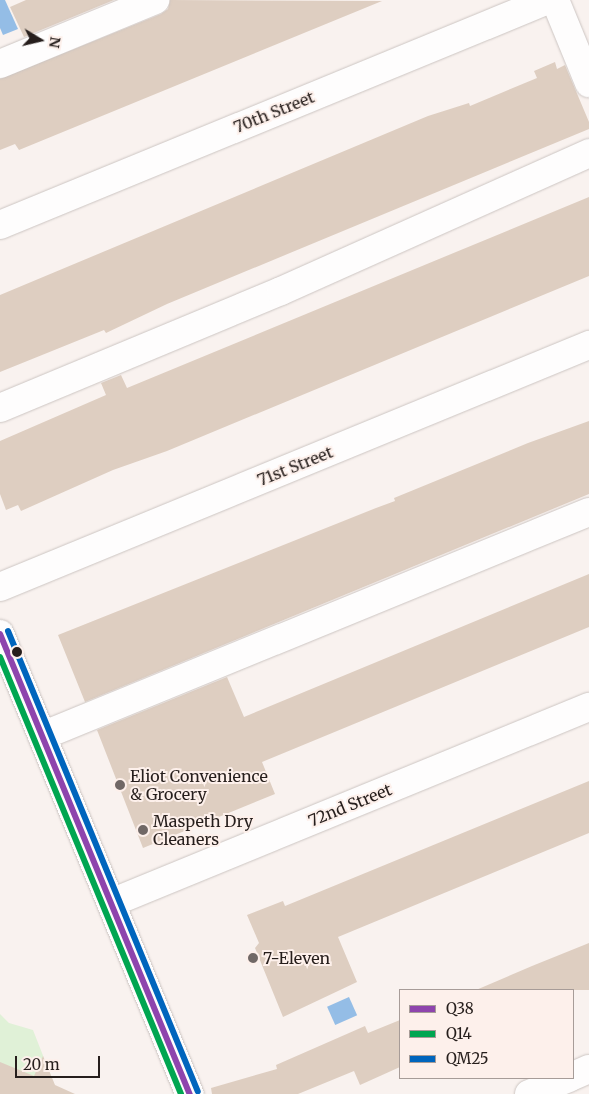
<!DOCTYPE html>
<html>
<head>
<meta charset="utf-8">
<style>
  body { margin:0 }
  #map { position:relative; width:589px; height:1094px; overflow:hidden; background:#f9f2ef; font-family:Merriweather,serif }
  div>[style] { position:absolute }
  .green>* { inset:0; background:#e0f1d7 }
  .water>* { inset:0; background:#94bde6; transform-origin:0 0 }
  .building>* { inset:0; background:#decec1 }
  .roads { filter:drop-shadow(0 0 1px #ccc5c2) drop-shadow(0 0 1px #ccc5c2) }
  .minor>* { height:28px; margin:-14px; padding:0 14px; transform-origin:14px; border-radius:14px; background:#fefdfd }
  .bus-1>* { height:6px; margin:-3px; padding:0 3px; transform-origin:3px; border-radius:3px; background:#8e44ad }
  .bus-2>* { height:6px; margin:-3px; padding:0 3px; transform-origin:3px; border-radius:3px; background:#00a651 }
  .bus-3>* { height:6px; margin:-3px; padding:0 3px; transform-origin:3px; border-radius:3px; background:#0065bd }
  .dots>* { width:14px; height:14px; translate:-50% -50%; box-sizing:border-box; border:2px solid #fdf0eb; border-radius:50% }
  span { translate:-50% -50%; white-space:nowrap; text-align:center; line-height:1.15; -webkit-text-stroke:4px #fdf0eb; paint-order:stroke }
  .street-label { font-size:16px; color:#261e1c }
  .poi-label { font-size:16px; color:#261e1c }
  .left { translate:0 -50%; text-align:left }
  .legend { position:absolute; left:399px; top:989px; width:175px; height:90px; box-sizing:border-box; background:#fdf0eb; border:1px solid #a79c98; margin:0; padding:6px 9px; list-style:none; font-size:15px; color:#261e1c }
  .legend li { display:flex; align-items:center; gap:10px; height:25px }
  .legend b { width:25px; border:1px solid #a79c98 }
  .north { position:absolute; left:15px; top:15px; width:50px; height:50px; -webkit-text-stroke:4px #fdf0eb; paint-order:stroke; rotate:99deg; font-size:14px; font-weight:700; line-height:20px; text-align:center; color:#261e1c }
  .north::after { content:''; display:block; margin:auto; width:18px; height:22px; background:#261e1c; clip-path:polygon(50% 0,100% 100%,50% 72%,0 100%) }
  .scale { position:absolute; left:15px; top:1056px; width:85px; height:22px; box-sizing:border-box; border:2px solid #261e1c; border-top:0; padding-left:6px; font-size:15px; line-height:18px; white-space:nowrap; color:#261e1c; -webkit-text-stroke:4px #fdf0eb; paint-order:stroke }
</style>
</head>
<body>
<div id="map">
  <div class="green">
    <i style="clip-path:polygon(0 1014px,9px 1023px,33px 1030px,58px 1094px,0 1094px)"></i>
  </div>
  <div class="water">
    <i style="clip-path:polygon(0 0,5px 0,18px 29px,3px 35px,0 28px)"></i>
    <i style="left:349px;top:997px;width:20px;height:24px;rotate:66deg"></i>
  </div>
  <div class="building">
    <i style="clip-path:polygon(26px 0,114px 0,24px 37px,10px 7px)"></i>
    <i style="clip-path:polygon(170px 0,382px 1px,19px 150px,15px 144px,0 150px,0 79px,161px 14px,168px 9px)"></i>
    <i style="clip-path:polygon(555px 62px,557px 69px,565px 65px,589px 122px,589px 129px,167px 304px,106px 333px,104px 330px,0 372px,0 295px,428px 116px,469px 103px,470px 106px,537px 78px,534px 71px)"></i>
    <i style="clip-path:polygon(589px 197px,589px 276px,167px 451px,113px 470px,21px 511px,18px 505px,6px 510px,0 494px,0 441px,106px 395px,101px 383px,121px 375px,127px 388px)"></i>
    <i style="clip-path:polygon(589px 421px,589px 494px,85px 702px,58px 635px,376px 508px,395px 501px,394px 498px,528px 443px)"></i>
    <i style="clip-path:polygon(589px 574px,589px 627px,262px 762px,275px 794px,143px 848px,97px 730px,227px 677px,244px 717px)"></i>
    <i style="clip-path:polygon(589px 781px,589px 833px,338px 937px,357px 982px,283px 1017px,255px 948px,259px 943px,247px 915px,283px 901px,285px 906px)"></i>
    <i style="clip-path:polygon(589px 943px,589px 990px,476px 990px,532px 966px)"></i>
    <i style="clip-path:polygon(400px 1020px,400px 1067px,360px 1085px,354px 1071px,298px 1094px,212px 1094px,211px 1088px,277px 1069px,276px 1065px,365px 1026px,368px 1033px)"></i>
    <i style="clip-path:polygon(43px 1056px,55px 1085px,75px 1094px,0 1094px,0 1062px,34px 1076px)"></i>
  </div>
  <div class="roads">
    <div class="minor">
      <i style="left:555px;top:0;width:90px;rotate:67.7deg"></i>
      <i style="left:0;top:64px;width:168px;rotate:-22.4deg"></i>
      <i style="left:0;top:225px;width:592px;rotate:-22.32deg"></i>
      <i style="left:0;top:408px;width:304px;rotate:-22.6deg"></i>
      <i style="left:281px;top:291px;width:338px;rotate:-24.1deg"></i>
      <i style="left:0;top:587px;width:637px;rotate:-22.34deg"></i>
      <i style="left:0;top:634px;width:498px;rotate:67.6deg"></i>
      <i style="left:42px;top:736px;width:591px;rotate:-22.27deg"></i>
      <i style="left:111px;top:903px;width:517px;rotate:-22.3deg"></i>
      <i style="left:573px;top:1076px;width:17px;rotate:-24deg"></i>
      <i style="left:529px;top:1094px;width:43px;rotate:-21.8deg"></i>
    </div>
  </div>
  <div class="bus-1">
    <i style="left:0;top:634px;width:498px;rotate:67.6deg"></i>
  </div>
  <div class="bus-2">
    <i style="left:0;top:657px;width:473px;rotate:67.5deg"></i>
  </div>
  <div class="bus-3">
    <i style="left:8px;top:631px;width:498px;rotate:67.6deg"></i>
  </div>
  <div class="dots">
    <i style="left:17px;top:652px;background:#261e1c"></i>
    <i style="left:120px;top:785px;background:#706866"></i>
    <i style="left:143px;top:830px;background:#706866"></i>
    <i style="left:253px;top:958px;background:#706866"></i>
  </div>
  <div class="street-label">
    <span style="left:274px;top:112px;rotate:-22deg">70th Street</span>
    <span style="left:295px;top:466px;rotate:-22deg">71st Street</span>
    <span style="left:350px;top:805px;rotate:-22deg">72nd Street</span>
  </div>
  <div class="poi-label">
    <span class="left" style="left:130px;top:785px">Eliot Convenience<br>&amp; Grocery</span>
    <span class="left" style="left:153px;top:830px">Maspeth Dry<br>Cleaners</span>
    <span class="left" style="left:263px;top:958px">7-Eleven</span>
  </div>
  <ul class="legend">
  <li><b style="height:6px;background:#8e44ad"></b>Q38</li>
  <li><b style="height:6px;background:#00a651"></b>Q14</li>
  <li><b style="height:6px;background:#0065bd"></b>QM25</li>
  </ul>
  <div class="north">N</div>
  <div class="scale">20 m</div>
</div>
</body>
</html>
